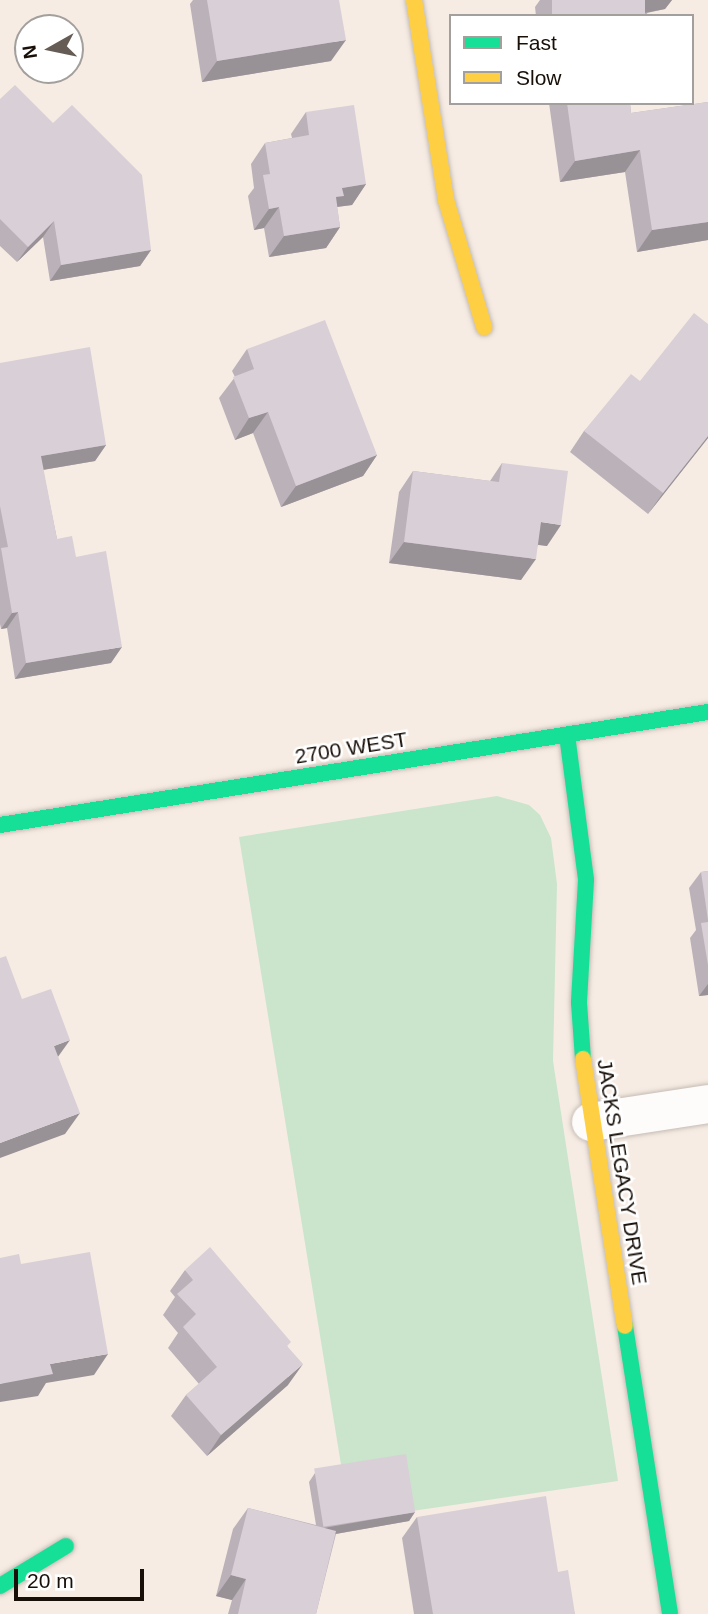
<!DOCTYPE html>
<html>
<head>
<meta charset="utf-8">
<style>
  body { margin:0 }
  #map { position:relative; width:708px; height:1614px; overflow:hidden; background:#f6ece3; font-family:Helvetica,sans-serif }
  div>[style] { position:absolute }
  .green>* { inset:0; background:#cae5cb }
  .roads { filter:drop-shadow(0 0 2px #c5bcb5) drop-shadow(0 0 2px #c5bcb5) }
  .street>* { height:38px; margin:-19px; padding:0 19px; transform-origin:19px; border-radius:19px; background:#fefcfb }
  .fast>* { height:16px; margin:-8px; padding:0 8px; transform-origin:8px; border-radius:8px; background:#16e098 }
  .slow>* { height:16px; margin:-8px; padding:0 8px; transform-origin:8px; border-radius:8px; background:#ffcf43 }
  .wall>* { inset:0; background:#bbb2b9 }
  .shaded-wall>* { inset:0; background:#989196 }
  .building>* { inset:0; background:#d9cfd7; transform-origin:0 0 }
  span { translate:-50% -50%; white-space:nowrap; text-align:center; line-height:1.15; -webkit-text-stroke:5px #fff; paint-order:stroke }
  .street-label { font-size:21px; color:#170f08 }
  .legend { position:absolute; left:449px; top:14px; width:245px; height:91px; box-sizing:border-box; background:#fff; border:2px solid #a29f9c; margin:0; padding:9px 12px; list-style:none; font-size:21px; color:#170f08 }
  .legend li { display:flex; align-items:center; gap:14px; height:35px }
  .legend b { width:35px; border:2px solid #a29f9c }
  .north { position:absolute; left:14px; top:14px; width:70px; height:70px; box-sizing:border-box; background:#fff; border:2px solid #a29f9c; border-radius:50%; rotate:261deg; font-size:19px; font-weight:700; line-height:28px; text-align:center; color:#170f08 }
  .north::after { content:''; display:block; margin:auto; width:24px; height:32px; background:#655c55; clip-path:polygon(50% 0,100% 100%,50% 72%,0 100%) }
  .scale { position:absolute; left:14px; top:1569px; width:130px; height:32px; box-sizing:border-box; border:4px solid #170f08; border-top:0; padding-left:9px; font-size:21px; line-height:24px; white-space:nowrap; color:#170f08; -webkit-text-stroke:5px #fff; paint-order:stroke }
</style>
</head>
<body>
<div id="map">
  <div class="green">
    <i style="clip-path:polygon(497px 796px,529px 805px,540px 815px,551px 838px,557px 884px,553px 1061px,618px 1481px,350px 1520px,239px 837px)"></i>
  </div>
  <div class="roads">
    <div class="street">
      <i style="left:591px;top:1122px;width:118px;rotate:-8.7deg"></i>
    </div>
    <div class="fast">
      <i style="left:567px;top:735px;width:146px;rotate:82.5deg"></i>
      <i style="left:586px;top:880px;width:123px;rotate:93.3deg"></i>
      <i style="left:579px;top:1003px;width:56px;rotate:85.9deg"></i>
      <i style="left:0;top:825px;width:717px;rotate:-9.07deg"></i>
      <i style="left:625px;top:1326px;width:291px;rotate:81.1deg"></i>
      <i style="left:0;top:1586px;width:77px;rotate:-31.2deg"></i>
    </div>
    <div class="slow">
      <i style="left:414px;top:0;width:203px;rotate:80.9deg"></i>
      <i style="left:446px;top:200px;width:133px;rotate:73.3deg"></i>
      <i style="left:583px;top:1059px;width:270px;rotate:81.1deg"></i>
    </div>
  </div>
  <div class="wall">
    <i style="clip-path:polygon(193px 0,339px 0,331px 61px,202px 82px,190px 4px)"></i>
    <i style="clip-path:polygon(540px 0,672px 0,665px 9px,647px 13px,648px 16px,536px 16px,535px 7px)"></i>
    <i style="clip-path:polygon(0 99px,151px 250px,140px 266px,50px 281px,43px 237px,17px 262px,0 246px)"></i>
    <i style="clip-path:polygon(708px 102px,708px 240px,637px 252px,625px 172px,560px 182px,549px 103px,630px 103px,631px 113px)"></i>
    <i style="clip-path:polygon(306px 112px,366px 184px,352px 205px,337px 207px,340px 227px,326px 248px,269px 257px,264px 228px,254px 230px,248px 196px,254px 188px,251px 164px,265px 143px,292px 138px,291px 134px)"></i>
    <i style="clip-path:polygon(708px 324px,708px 438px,648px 514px,570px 452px,584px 431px)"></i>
    <i style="clip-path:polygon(247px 349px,377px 455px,363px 476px,281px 507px,253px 433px,235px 440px,219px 398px,235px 377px,232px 371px)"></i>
    <i style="clip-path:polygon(0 363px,106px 445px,95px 461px,43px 470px,57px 539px,76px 557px,111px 663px,15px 679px,7px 628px,1px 629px,0 624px)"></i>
    <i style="clip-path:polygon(502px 463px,547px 546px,538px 545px,521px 580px,389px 563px,399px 492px,413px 471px,490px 481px)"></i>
    <i style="clip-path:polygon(708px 871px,708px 995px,699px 996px,690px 938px,696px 930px,689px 888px,701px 872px)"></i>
    <i style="clip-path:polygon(185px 1270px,288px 1347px,288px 1385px,207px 1456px,171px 1416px,186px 1395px,199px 1384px,168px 1348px,178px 1333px,163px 1315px,175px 1297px,170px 1291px)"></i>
    <i style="clip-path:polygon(315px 1473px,415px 1512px,409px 1521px,336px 1534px,316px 1614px,228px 1614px,232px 1600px,216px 1596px,233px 1529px,248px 1508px,316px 1525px,309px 1482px)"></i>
    <i style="clip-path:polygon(417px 1517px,558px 1572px,575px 1614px,414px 1614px,402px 1538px)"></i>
  </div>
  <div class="shaded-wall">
    <i style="clip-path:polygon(640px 0,672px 0,665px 9px,629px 16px)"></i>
    <i style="clip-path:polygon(346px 40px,331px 61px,202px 82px,217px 61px)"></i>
    <i style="clip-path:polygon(640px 150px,625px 172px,560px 182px,575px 161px)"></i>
    <i style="clip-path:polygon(366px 184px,352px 205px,336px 207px,321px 219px,342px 188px)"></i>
    <i style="clip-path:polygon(279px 207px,264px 228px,254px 230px,269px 209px)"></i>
    <i style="clip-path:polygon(54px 221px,43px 237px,17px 262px,28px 247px)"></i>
    <i style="clip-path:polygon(708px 222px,708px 240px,637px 252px,652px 230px)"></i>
    <i style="clip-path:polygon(340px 227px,326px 248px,269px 257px,284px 236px)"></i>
    <i style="clip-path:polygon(151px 250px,140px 266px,50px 281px,61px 265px)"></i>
    <i style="clip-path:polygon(268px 412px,253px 433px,235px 440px,249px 418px)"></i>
    <i style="clip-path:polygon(708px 436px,708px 438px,648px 514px,663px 493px)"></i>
    <i style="clip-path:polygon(106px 445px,95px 461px,30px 472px,41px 456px)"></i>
    <i style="clip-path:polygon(377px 455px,363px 476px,281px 507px,296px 486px)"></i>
    <i style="clip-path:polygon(541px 522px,561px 525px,547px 546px,526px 543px)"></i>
    <i style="clip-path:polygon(404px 542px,536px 559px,521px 580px,389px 563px)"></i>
    <i style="clip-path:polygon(18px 612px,7px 628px,1px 629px,12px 613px)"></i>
    <i style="clip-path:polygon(122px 647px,111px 663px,15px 679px,26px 663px)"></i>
    <i style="clip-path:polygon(708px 984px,708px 995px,699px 996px)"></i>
    <i style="clip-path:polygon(70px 1040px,55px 1061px,54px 1046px)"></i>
    <i style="clip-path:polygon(80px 1113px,65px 1134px,0 1158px,0 1143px)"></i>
    <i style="clip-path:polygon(108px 1354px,94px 1375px,46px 1383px,38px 1396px,0 1402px,0 1384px,50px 1364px)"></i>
    <i style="clip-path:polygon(303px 1364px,288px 1385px,207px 1456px,221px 1435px)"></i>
    <i style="clip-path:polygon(415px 1512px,409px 1521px,318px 1537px,324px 1528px)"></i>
    <i style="clip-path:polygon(231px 1575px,246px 1579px,232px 1600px,216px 1596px)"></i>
  </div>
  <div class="building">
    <i style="clip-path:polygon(207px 0,339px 0,346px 40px,217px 61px)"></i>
    <i style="left:552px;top:0;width:93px;height:16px"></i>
    <i style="clip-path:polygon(15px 85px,53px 123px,72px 105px,142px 175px,151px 250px,61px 265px,54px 221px,28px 247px,0 219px,0 99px)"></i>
    <i style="clip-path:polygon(708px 102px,708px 222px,652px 230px,640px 150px,575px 161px,567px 103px,630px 103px,631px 113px)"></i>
    <i style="clip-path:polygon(354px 105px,366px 184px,342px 188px,344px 196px,336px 197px,340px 227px,284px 236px,279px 207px,269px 209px,263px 175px,270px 174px,265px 143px,309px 135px,306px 112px)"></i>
    <i style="clip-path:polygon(694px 313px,708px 324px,708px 436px,663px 493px,584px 431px,631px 374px,640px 381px)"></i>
    <i style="clip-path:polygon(325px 320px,377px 455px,296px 486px,268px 412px,249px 418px,233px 377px,254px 369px,247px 349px)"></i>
    <i style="clip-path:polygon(90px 347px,106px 445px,41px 456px,57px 539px,72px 536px,76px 557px,106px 551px,122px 647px,26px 663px,18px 612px,12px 613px,1px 548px,8px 547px,0 506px,0 363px)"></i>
    <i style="clip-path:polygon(502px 463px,568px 471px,561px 525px,541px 522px,536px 559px,404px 542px,413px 471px,499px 482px)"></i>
    <i style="clip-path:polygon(708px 871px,708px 920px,701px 872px)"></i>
    <i style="clip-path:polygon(708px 922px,708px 965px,701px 923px)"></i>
    <i style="clip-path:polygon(6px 956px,22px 999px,51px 989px,70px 1040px,54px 1046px,80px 1113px,0 1143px,0 958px)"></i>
    <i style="clip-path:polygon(210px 1247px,291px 1342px,287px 1346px,303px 1364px,221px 1435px,186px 1395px,217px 1367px,183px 1327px,196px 1314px,177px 1294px,193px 1280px,185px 1270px)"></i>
    <i style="clip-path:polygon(90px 1252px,108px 1354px,50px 1364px,53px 1374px,0 1384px,0 1258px,19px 1254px,21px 1264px)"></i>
    <i style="left:406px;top:1454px;width:59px;height:93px;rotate:81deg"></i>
    <i style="clip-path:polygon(546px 1496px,558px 1572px,568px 1570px,575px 1614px,433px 1614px,417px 1517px)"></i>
    <i style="clip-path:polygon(248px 1508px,336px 1531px,316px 1614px,238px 1614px,246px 1579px,231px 1575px)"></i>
  </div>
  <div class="street-label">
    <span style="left:351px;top:748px;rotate:-9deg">2700 WEST</span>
    <span style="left:622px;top:1172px;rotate:81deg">JACKS LEGACY DRIVE</span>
  </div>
  <ul class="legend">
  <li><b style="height:9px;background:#16e098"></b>Fast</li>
  <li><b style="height:9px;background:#ffcf43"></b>Slow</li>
  </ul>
  <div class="north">N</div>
  <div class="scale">20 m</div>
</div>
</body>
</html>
